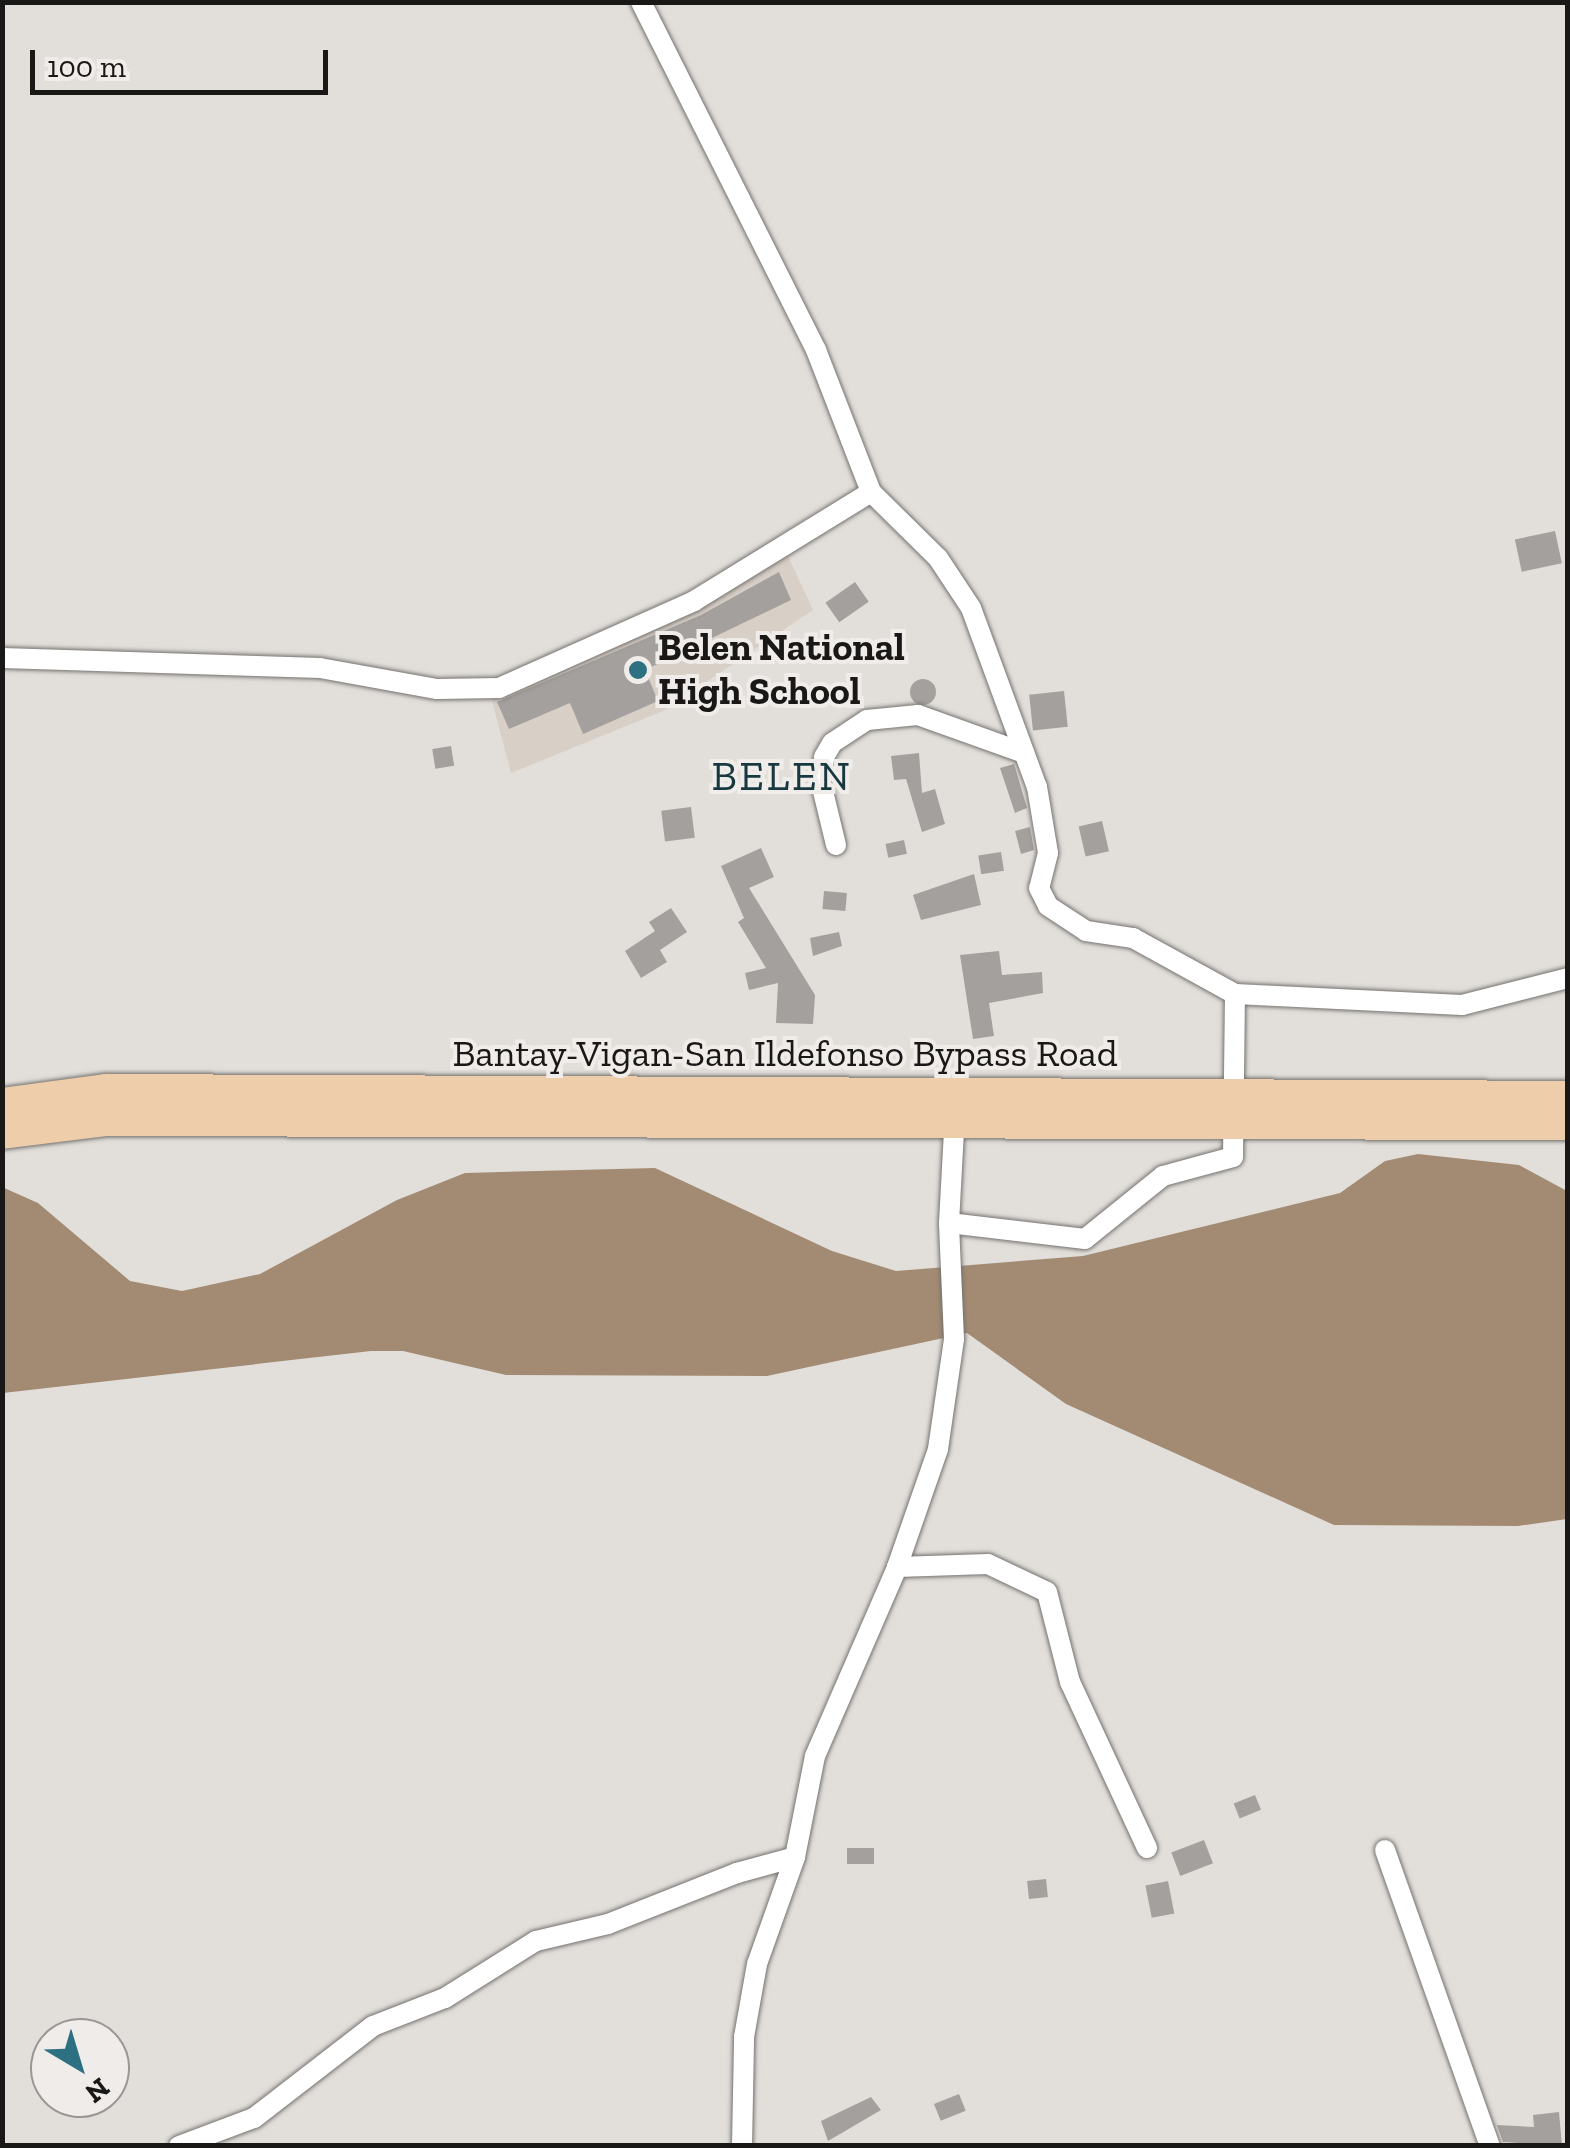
<!DOCTYPE html>
<html>
<head>
<meta charset="utf-8">
<style>
  body { margin:0 }
  #map { position:relative; width:1570px; height:2148px; overflow:hidden; background:#e2dfdb; font-family:"Zilla Slab",serif }
  div>[style] { position:absolute }
  .built>* { inset:0; background:#d8cfc7 }
  .water>* { inset:0; background:#a38b73 }
  .building>* { inset:0; background:#a3a09d; transform-origin:0 0 }
  .round { border-radius:50% }
  .roads { filter:drop-shadow(0 0 2px #75726f) drop-shadow(0 0 2px #75726f) }
  .street>* { height:20px; margin:-10px; padding:0 10px; transform-origin:10px; border-radius:10px; background:#fff }
  .primary>* { height:32px; margin:-16px; padding:0 16px; transform-origin:16px; border-radius:16px; background:#edcdaa }
  .dots>* { width:28px; height:28px; translate:-50% -50%; box-sizing:border-box; border:5px solid #efece9; border-radius:50% }
  span { translate:-50% -50%; white-space:nowrap; text-align:center; line-height:1.15; -webkit-text-stroke:8px #efece9; paint-order:stroke }
  .poi-label { font-size:38px; color:#191817; font-weight:700 }
  .left { translate:0 -50%; text-align:left }
  .street-label { font-size:38px; color:#191817 }
  .quarter-label { font-size:42px; color:#183840; letter-spacing:2.5px }
  .frame { position:absolute; inset:0; border:5px solid #191817; pointer-events:none }
  .north { position:absolute; left:30px; top:2018px; width:100px; height:100px; box-sizing:border-box; background:#efece9; border:2px solid #999795; border-radius:50%; rotate:142deg; font-size:28px; font-weight:700; line-height:40px; text-align:center; color:#191817 }
  .north::after { content:''; display:block; margin:auto; width:35px; height:45px; background:#2c7081; clip-path:polygon(50% 0,100% 100%,50% 72%,0 100%) }
  .scale { position:absolute; left:30px; top:50px; width:298px; height:45px; box-sizing:border-box; border:5px solid #191817; border-top:0; padding-left:12px; font-size:30px; line-height:35px; white-space:nowrap; color:#191817; -webkit-text-stroke:8px #efece9; paint-order:stroke }
</style>
</head>
<body>
<div id="map">
  <div class="built">
    <i style="clip-path:polygon(788px 556px,813px 610px,663px 711px,511px 773px,491px 697px)"></i>
  </div>
  <div class="water">
    <i style="clip-path:polygon(1418px 1154px,1519px 1165px,1567px 1191px,1567px 1519px,1518px 1526px,1334px 1525px,1066px 1404px,967px 1333px,767px 1376px,506px 1375px,403px 1351px,371px 1351px,3px 1393px,2px 1187px,38px 1203px,130px 1281px,182px 1291px,260px 1274px,397px 1200px,465px 1173px,655px 1168px,832px 1251px,896px 1271px,1083px 1256px,1340px 1193px,1385px 1161px)"></i>
  </div>
  <div class="building">
    <i style="left:1555px;top:531px;width:33px;height:41px;rotate:78deg"></i>
    <i style="clip-path:polygon(779px 572px,791px 600px,645px 670px,658px 701px,583px 734px,570px 703px,509px 729px,497px 702px,701px 615px)"></i>
    <i style="left:855px;top:582px;width:24px;height:36px;rotate:55deg"></i>
    <i class="round" style="left:910px;top:679px;width:26px;height:26px"></i>
    <i style="left:1064px;top:691px;width:36px;height:35px;rotate:84deg"></i>
    <i style="left:451px;top:746px;width:20px;height:19px;rotate:81deg"></i>
    <i style="clip-path:polygon(919px 753px,922px 793px,935px 789px,945px 824px,922px 832px,906px 779px,894px 780px,891px 756px)"></i>
    <i style="clip-path:polygon(1014px 764px,1027px 808px,1015px 813px,1000px 768px)"></i>
    <i style="left:691px;top:807px;width:31px;height:30px;rotate:83deg"></i>
    <i style="left:1102px;top:821px;width:31px;height:24px;rotate:77deg"></i>
    <i style="clip-path:polygon(1030px 827px,1034px 850px,1021px 854px,1015px 831px)"></i>
    <i style="left:904px;top:840px;width:14px;height:19px;rotate:78deg"></i>
    <i style="clip-path:polygon(761px 848px,774px 877px,749px 888px,815px 995px,813px 1024px,776px 1023px,778px 983px,749px 990px,745px 973px,766px 968px,738px 922px,744px 918px,721px 866px)"></i>
    <i style="left:1001px;top:852px;width:19px;height:23px;rotate:81deg"></i>
    <i style="clip-path:polygon(974px 874px,981px 905px,921px 920px,913px 895px)"></i>
    <i style="left:824px;top:891px;width:23px;height:18px;rotate:5deg"></i>
    <i style="clip-path:polygon(671px 908px,687px 932px,660px 950px,667px 962px,641px 978px,625px 951px,655px 931px,649px 922px)"></i>
    <i style="clip-path:polygon(839px 932px,842px 946px,813px 956px,810px 938px)"></i>
    <i style="clip-path:polygon(999px 951px,1002px 975px,1042px 972px,1043px 993px,989px 1003px,994px 1036px,973px 1039px,960px 955px)"></i>
    <i style="left:1255px;top:1795px;width:16px;height:23px;rotate:68deg"></i>
    <i style="left:1204px;top:1840px;width:25px;height:35px;rotate:69deg"></i>
    <i style="left:847px;top:1848px;width:27px;height:16px"></i>
    <i style="left:1046px;top:1879px;width:18px;height:19px;rotate:84deg"></i>
    <i style="left:1168px;top:1881px;width:33px;height:23px;rotate:79deg"></i>
    <i style="left:959px;top:2094px;width:18px;height:27px;rotate:68deg"></i>
    <i style="clip-path:polygon(871px 2097px,881px 2110px,828px 2141px,821px 2121px)"></i>
    <i style="clip-path:polygon(1559px 2112px,1562px 2146px,1503px 2142px,1497px 2125px,1534px 2127px,1533px 2115px)"></i>
  </div>
  <div class="roads">
    <div class="street">
      <i style="left:641px;top:2px;width:390px;rotate:63.3deg"></i>
      <i style="left:816px;top:350px;width:152px;rotate:68.8deg"></i>
      <i style="left:871px;top:492px;width:94px;rotate:44.6deg"></i>
      <i style="left:938px;top:558px;width:60px;rotate:56.6deg"></i>
      <i style="left:971px;top:608px;width:191px;rotate:69.8deg"></i>
      <i style="left:1037px;top:787px;width:67px;rotate:80.5deg"></i>
      <i style="left:1048px;top:853px;width:36px;rotate:104deg"></i>
      <i style="left:1039px;top:888px;width:20px;rotate:63deg"></i>
      <i style="left:1048px;top:906px;width:45px;rotate:33.3deg"></i>
      <i style="left:1086px;top:931px;width:48px;rotate:8.5deg"></i>
      <i style="left:1133px;top:938px;width:116px;rotate:28.8deg"></i>
      <i style="left:1235px;top:994px;width:163px;rotate:90.7deg"></i>
      <i style="left:1233px;top:1157px;width:73px;rotate:164.8deg"></i>
      <i style="left:1163px;top:1176px;width:100px;rotate:141.1deg"></i>
      <i style="left:1085px;top:1239px;width:137px;rotate:-173.3deg"></i>
      <i style="left:2px;top:658px;width:318px;rotate:1.8deg"></i>
      <i style="left:320px;top:668px;width:119px;rotate:10.2deg"></i>
      <i style="left:437px;top:689px;width:62px;rotate:-0.9deg"></i>
      <i style="left:499px;top:688px;width:214px;rotate:-24deg"></i>
      <i style="left:694px;top:601px;width:208px;rotate:-31.6deg"></i>
      <i style="left:836px;top:845px;width:64px;rotate:-103.6deg"></i>
      <i style="left:821px;top:783px;width:26px;rotate:-83deg"></i>
      <i style="left:824px;top:757px;width:16px;rotate:-60deg"></i>
      <i style="left:832px;top:743px;width:42px;rotate:-33.3deg"></i>
      <i style="left:867px;top:720px;width:51px;rotate:-5.6deg"></i>
      <i style="left:918px;top:715px;width:113px;rotate:19.7deg"></i>
      <i style="left:1235px;top:994px;width:227px;rotate:2.8deg"></i>
      <i style="left:1462px;top:1005px;width:109px;rotate:-14.3deg"></i>
      <i style="left:897px;top:1567px;width:91px;rotate:-1.9deg"></i>
      <i style="left:988px;top:1564px;width:65px;rotate:25.4deg"></i>
      <i style="left:1047px;top:1592px;width:93px;rotate:75.7deg"></i>
      <i style="left:1070px;top:1682px;width:183px;rotate:65.1deg"></i>
      <i style="left:1385px;top:1850px;width:314px;rotate:70.5deg"></i>
      <i style="left:179px;top:2146px;width:80px;rotate:-20.5deg"></i>
      <i style="left:254px;top:2118px;width:150px;rotate:-37.7deg"></i>
      <i style="left:373px;top:2026px;width:77px;rotate:-21.3deg"></i>
      <i style="left:445px;top:1998px;width:107px;rotate:-32.1deg"></i>
      <i style="left:536px;top:1941px;width:74px;rotate:-13.3deg"></i>
      <i style="left:608px;top:1924px;width:139px;rotate:-21.6deg"></i>
      <i style="left:737px;top:1873px;width:60px;rotate:-15.4deg"></i>
      <i style="left:742px;top:2146px;width:109px;rotate:-88.9deg"></i>
      <i style="left:744px;top:2037px;width:74px;rotate:-79.9deg"></i>
      <i style="left:757px;top:1964px;width:114px;rotate:-70.4deg"></i>
      <i style="left:795px;top:1857px;width:103px;rotate:-78.8deg"></i>
      <i style="left:815px;top:1756px;width:206px;rotate:-66.5deg"></i>
      <i style="left:897px;top:1567px;width:125px;rotate:-70.8deg"></i>
      <i style="left:938px;top:1449px;width:111px;rotate:-81.7deg"></i>
      <i style="left:954px;top:1339px;width:116px;rotate:-92.5deg"></i>
      <i style="left:949px;top:1223px;width:110px;rotate:-86.9deg"></i>
    </div>
    <div class="primary">
      <i style="left:2px;top:1104px;width:105px;rotate:-7.7deg"></i>
      <i style="left:106px;top:1090px;width:1462px;rotate:0.27deg"></i>
      <i style="left:2px;top:1133px;width:106px;rotate:-7.1deg"></i>
      <i style="left:107px;top:1120px;width:1461px;rotate:0.16deg"></i>
    </div>
  </div>
  <div class="dots">
    <i style="left:638px;top:670px;background:#2c7081"></i>
  </div>
  <div class="poi-label">
    <span class="left" style="left:658px;top:670px">Belen National<br>High School</span>
  </div>
  <div class="street-label">
    <span style="left:785px;top:1054px">Bantay-Vigan-San Ildefonso Bypass Road</span>
  </div>
  <div class="quarter-label">
    <span style="left:782px;top:776px">BELEN</span>
  </div>
  <div class="frame"></div>
  <div class="north">N</div>
  <div class="scale">100 m</div>
</div>
</body>
</html>
